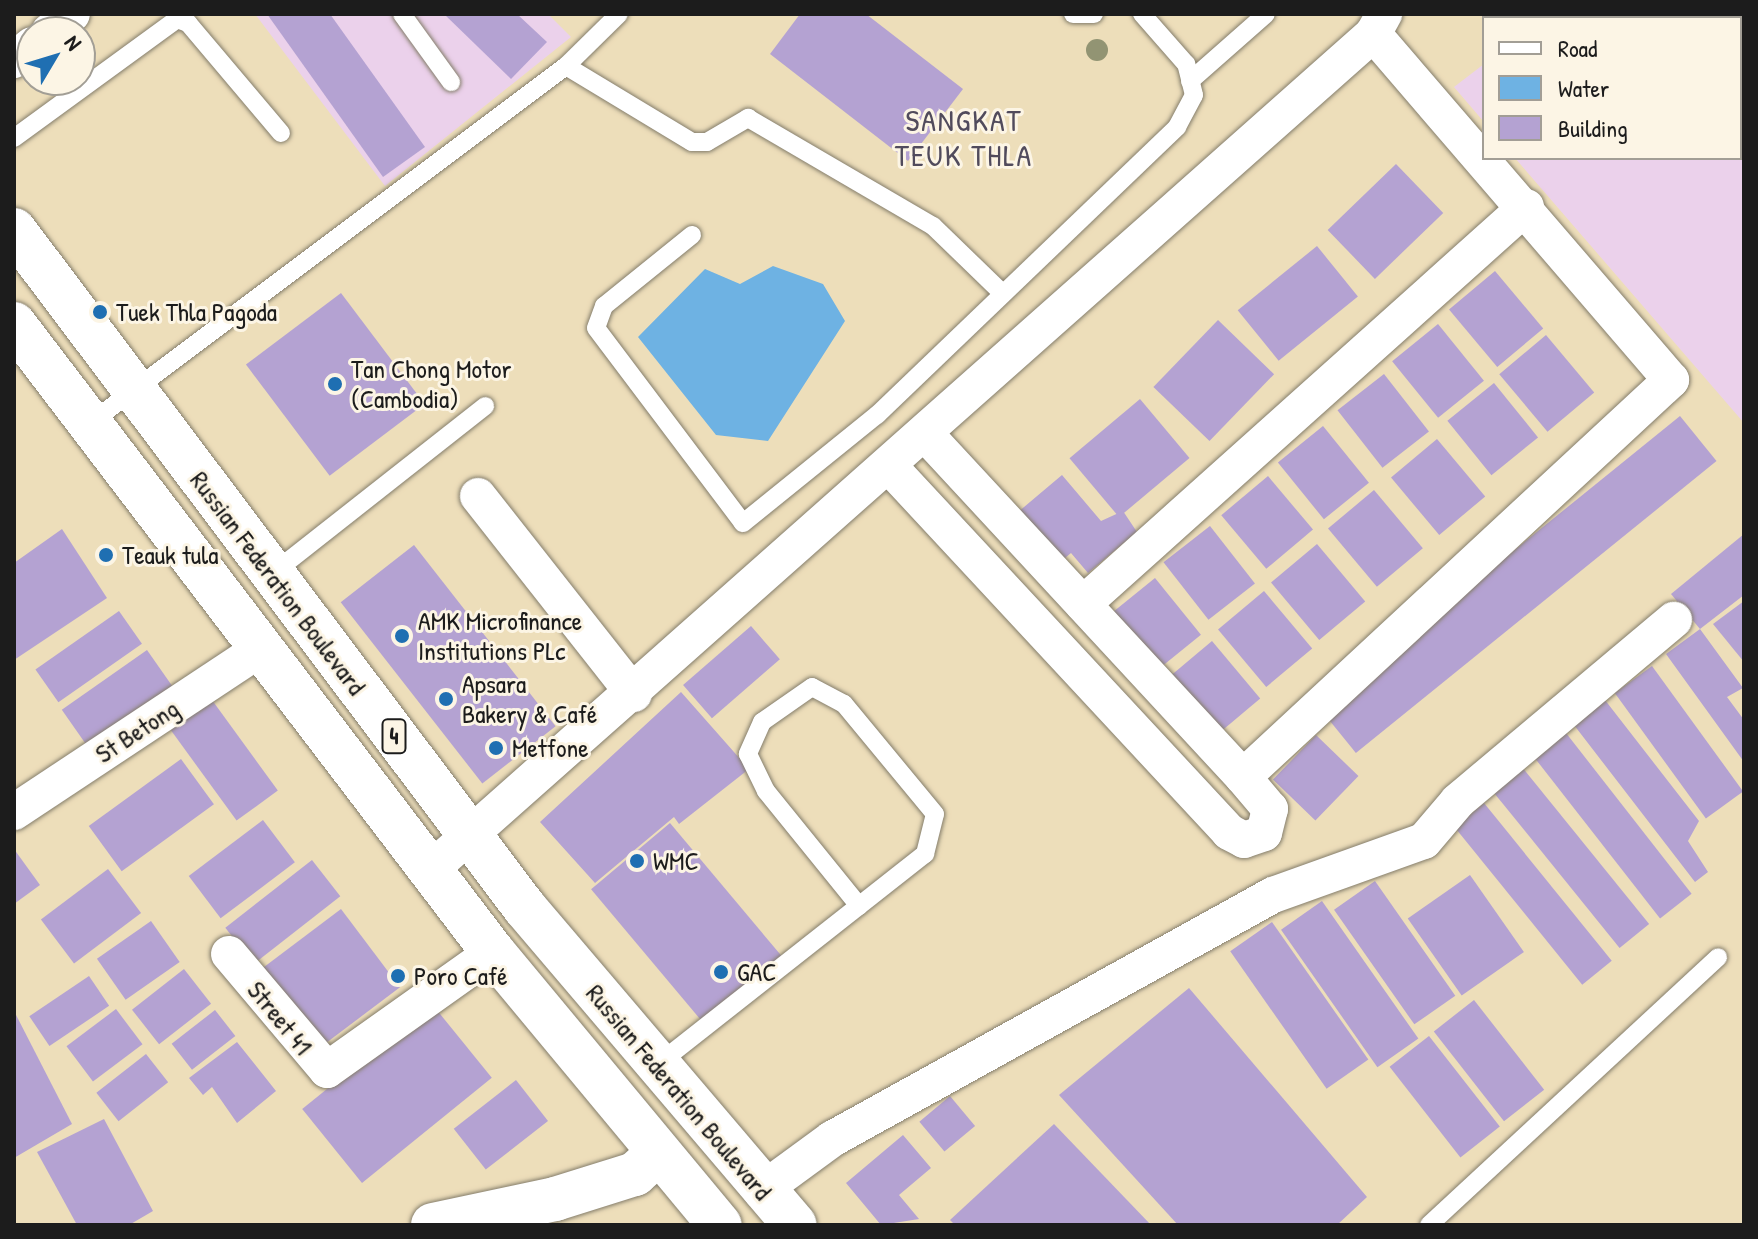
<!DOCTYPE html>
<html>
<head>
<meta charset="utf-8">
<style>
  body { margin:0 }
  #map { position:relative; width:1758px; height:1239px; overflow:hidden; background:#eddeba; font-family:"Patrick Hand",sans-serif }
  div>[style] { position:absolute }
  .built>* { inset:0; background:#ebd1eb }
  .water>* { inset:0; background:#6eb2e3 }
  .building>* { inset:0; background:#b4a2d2; transform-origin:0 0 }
  .roads { filter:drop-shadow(0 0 2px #847d6b) drop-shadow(0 0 2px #847d6b) }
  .lane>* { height:18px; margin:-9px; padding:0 9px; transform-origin:9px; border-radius:9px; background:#fff }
  .street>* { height:36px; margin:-18px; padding:0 18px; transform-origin:18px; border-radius:18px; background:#fff }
  .secondary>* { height:44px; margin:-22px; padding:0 22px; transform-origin:22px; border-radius:22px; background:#fff }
  .highway>* { height:44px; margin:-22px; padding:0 22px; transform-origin:22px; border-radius:22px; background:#fff }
  .trees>* { width:22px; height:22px; margin:-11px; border-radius:50%; background:#929473 }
  .dots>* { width:22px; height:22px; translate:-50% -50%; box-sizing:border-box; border:4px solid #fcf5e5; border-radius:50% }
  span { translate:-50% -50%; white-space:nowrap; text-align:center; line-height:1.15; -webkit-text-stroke:6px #fcf5e5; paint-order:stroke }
  .shield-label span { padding:2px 6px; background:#fcf5e5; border:2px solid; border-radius:6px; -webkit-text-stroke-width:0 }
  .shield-label { font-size:24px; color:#1c1c1c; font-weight:700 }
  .poi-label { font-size:26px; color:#1c1c1c }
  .left { translate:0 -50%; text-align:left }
  .street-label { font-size:26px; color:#1c1c1c }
  .quarter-label { font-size:30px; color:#514b5c; letter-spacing:2px }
  .frame { position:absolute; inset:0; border:16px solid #1c1c1c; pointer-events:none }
  .legend { position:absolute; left:1482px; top:16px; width:260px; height:144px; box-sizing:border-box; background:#fcf5e5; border:2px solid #a29e95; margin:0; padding:10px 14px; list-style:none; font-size:24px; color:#1c1c1c }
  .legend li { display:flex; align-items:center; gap:16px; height:40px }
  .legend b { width:40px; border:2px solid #a29e95 }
  .north { position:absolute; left:16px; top:16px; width:80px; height:80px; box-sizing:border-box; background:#fcf5e5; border:2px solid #a29e95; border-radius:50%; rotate:52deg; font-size:22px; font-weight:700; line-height:32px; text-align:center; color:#1c1c1c }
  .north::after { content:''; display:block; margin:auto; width:28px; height:36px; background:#1f6fb2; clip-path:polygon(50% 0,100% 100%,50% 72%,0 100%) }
</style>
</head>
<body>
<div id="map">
  <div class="built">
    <i style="clip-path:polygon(255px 14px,548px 14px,571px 37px,385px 186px)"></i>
    <i style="clip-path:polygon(1504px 14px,1744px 14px,1744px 423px,1515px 158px,1740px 158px,1740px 18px)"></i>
    <i style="clip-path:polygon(1484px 64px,1484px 122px,1454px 87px)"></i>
  </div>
  <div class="water">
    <i style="clip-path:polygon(773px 266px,823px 284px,845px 321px,768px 441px,716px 435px,638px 337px,705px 269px,740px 284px)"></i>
  </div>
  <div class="building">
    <i style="clip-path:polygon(267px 14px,330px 14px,425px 147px,383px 177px)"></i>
    <i style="clip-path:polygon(444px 14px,517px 14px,547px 42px,511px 79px)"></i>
    <i style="clip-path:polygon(800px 14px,866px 14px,963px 89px,908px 161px,770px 54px)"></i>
    <i style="left:1396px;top:164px;width:68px;height:95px;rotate:46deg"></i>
    <i style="left:1317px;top:246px;width:65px;height:102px;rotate:51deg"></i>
    <i style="left:1495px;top:271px;width:75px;height:60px;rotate:50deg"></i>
    <i style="left:341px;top:293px;width:139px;height:119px;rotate:53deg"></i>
    <i style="left:1218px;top:320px;width:78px;height:93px;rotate:44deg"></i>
    <i style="left:1438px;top:324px;width:73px;height:59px;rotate:51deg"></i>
    <i style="left:1546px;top:335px;width:75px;height:61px;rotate:50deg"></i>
    <i style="left:1384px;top:374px;width:73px;height:59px;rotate:52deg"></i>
    <i style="left:1494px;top:383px;width:70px;height:60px;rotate:51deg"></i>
    <i style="left:1140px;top:399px;width:77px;height:92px;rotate:50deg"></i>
    <i style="left:1680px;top:416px;width:58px;height:464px;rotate:51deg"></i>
    <i style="left:1323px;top:426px;width:73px;height:58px;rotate:51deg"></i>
    <i style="left:1437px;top:439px;width:75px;height:60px;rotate:50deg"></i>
    <i style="clip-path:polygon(1062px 475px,1101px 521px,1123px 511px,1137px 532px,1088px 573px,1071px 553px,1053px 568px,1011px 518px)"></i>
    <i style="left:1268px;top:476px;width:70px;height:61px;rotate:50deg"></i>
    <i style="left:1374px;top:490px;width:76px;height:60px;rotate:50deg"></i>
    <i style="left:1210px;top:526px;width:73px;height:59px;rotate:52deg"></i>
    <i style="clip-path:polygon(62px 529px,107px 598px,14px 660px,14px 563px)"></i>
    <i style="clip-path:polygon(1744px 534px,1744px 595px,1700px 629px,1671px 594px)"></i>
    <i style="left:1317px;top:544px;width:75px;height:60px;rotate:50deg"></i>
    <i style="left:414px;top:545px;width:230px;height:93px;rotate:52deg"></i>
    <i style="left:1155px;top:578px;width:73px;height:58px;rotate:51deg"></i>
    <i style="left:1264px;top:591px;width:75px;height:60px;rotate:50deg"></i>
    <i style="clip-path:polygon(1744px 601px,1744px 662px,1713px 624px)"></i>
    <i style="left:119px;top:611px;width:40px;height:102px;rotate:55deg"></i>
    <i style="left:751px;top:626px;width:44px;height:90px;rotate:49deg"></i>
    <i style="clip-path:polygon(1700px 629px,1743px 688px,1727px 697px,1744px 720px,1744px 762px,1666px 654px)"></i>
    <i style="left:1212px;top:641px;width:75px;height:61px;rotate:50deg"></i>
    <i style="left:147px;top:650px;width:47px;height:104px;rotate:55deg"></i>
    <i style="left:1652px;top:666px;width:155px;height:46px;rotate:54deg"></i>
    <i style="clip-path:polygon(681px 692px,749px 769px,679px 824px,674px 817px,595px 883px,540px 822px)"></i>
    <i style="left:212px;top:700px;width:112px;height:51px;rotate:54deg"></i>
    <i style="clip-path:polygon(1605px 700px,1699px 821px,1688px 841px,1708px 872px,1695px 882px,1574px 725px)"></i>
    <i style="left:1566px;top:733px;width:204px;height:40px;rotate:52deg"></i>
    <i style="left:1316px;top:735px;width:59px;height:62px;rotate:44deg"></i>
    <i style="left:181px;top:759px;width:56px;height:114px;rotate:54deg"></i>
    <i style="left:1522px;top:767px;width:202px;height:38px;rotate:51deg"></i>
    <i style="left:1484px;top:803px;width:203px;height:38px;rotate:51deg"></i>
    <i style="left:263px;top:820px;width:53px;height:93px;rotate:53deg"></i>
    <i style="left:670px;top:823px;width:173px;height:103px;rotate:50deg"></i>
    <i style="clip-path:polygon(14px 849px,40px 885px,14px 904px)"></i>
    <i style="left:312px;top:860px;width:46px;height:110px;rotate:52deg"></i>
    <i style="left:108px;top:869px;width:55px;height:84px;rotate:53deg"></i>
    <i style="left:1470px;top:875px;width:94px;height:76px;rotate:55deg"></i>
    <i style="left:1375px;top:881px;width:140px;height:50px;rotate:55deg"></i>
    <i style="left:1322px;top:901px;width:168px;height:50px;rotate:55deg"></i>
    <i style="left:341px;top:909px;width:98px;height:103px;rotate:53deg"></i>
    <i style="left:151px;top:921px;width:50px;height:66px;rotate:55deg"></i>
    <i style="left:1272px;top:922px;width:168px;height:51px;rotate:55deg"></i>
    <i style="left:184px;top:969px;width:44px;height:66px;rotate:52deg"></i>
    <i style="left:89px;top:976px;width:36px;height:72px;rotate:56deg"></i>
    <i style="clip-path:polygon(1189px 988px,1367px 1197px,1337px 1225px,1178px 1225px,1059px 1095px)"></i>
    <i style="left:1474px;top:1000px;width:114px;height:51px;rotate:52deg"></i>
    <i style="left:432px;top:1004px;width:95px;height:167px;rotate:51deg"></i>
    <i style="left:116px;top:1009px;width:44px;height:62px;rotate:53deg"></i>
    <i style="left:215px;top:1010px;width:33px;height:55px;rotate:52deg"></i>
    <i style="clip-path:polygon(14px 1011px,72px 1124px,14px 1158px)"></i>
    <i style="left:1429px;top:1036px;width:115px;height:50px;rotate:52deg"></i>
    <i style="clip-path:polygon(237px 1042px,276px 1091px,237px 1123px,212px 1087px,203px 1095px,189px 1078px)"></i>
    <i style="left:146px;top:1054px;width:36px;height:63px;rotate:52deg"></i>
    <i style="left:516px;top:1080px;width:52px;height:79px;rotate:52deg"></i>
    <i style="left:950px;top:1096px;width:39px;height:40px;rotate:50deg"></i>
    <i style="clip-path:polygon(104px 1119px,153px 1211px,129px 1225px,77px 1225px,37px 1152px)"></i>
    <i style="clip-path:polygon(1054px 1124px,1151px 1225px,955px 1225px,950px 1220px)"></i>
    <i style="clip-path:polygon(903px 1135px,931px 1168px,899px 1195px,919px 1219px,881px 1225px,846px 1183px)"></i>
  </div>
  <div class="roads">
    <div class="lane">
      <i style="left:402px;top:14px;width:84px;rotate:54.2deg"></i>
      <i style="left:1073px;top:14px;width:21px"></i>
      <i style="left:566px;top:66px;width:147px;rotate:31.1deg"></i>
      <i style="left:692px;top:142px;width:15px"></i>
      <i style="left:707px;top:142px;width:48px;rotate:-30.3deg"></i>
      <i style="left:748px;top:118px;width:214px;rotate:30.3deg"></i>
      <i style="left:933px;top:226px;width:92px;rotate:44.1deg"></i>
      <i style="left:1190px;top:81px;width:101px;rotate:-41.4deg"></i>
      <i style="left:14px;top:138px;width:202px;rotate:-36.1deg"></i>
      <i style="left:177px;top:19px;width:12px;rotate:20deg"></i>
      <i style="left:188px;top:23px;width:144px;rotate:49.8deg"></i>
      <i style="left:692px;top:235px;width:113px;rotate:141.1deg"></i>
      <i style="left:604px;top:306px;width:23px;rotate:110deg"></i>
      <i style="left:596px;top:328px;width:244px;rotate:53deg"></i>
      <i style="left:743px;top:523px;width:172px;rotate:-38.9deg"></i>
      <i style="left:877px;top:415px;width:416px;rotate:-43.8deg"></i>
      <i style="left:1177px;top:127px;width:36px;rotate:-62deg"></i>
      <i style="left:1194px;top:95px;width:32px;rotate:-104deg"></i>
      <i style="left:1186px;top:64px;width:67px;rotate:-131.3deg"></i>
      <i style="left:90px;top:423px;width:595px;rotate:-36.87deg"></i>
      <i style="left:566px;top:66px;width:74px;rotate:-44.5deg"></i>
      <i style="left:273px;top:573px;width:270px;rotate:-38.2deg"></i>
      <i style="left:658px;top:1064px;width:340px;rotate:-38.2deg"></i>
      <i style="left:925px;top:854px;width:41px;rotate:-76deg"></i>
      <i style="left:935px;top:814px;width:143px;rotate:-129.6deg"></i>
      <i style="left:844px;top:704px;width:36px;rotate:-152deg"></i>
      <i style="left:812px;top:687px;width:61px;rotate:145deg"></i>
      <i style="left:762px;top:722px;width:35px;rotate:114deg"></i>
      <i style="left:748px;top:754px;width:41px;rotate:64.1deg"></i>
      <i style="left:766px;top:791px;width:148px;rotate:51deg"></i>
      <i style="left:1429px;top:1225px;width:394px;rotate:-42.8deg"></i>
    </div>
    <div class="street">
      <i style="left:49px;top:32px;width:29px;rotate:-38deg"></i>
      <i style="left:14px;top:60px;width:23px;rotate:-40deg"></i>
      <i style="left:890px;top:467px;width:498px;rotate:47.1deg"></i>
      <i style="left:1229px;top:832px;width:17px;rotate:28deg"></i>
      <i style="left:1244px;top:840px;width:21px;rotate:-19deg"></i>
      <i style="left:1264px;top:833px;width:25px;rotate:-76deg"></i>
      <i style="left:1270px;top:809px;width:42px;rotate:-130.2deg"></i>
      <i style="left:1243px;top:777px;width:466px;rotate:-132.8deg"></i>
      <i style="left:478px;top:496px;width:252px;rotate:51.8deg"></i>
      <i style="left:1083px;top:604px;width:595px;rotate:-41.87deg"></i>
      <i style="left:1243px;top:777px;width:584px;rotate:-42.85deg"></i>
      <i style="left:1671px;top:380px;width:457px;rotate:-130.7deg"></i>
      <i style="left:14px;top:812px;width:294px;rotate:-33.5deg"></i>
      <i style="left:429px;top:871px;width:1262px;rotate:-41.56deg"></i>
      <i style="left:1373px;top:34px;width:23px;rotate:-61deg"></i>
      <i style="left:229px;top:954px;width:152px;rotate:49.8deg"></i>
      <i style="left:327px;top:1070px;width:204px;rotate:-35.4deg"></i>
      <i style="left:761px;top:1191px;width:88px;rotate:-36.2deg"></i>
      <i style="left:832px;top:1139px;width:504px;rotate:-28.96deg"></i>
      <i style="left:1273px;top:895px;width:160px;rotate:-19.7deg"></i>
      <i style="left:1424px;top:841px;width:52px;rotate:-49.6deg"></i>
      <i style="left:1458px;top:801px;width:282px;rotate:-40deg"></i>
    </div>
    <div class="secondary">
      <i style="left:433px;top:1225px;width:125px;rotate:-12deg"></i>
      <i style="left:555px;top:1199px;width:84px;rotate:-17.4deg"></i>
      <i style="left:635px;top:1174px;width:30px;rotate:-42deg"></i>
    </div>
    <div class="highway">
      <i style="left:14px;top:230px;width:849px;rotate:53deg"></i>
      <i style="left:525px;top:908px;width:416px;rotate:49.6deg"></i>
      <i style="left:14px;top:324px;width:790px;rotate:52.67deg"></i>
      <i style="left:493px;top:952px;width:355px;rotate:50.3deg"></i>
    </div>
  </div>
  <div class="trees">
    <i style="left:1097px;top:50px"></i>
  </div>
  <div class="dots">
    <i style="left:100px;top:312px;background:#1f6fb2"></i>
    <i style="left:335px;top:384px;background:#1f6fb2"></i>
    <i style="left:106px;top:555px;background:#1f6fb2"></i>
    <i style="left:402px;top:636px;background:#1f6fb2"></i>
    <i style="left:446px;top:699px;background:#1f6fb2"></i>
    <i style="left:496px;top:748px;background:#1f6fb2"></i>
    <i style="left:637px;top:861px;background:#1f6fb2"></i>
    <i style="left:721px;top:972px;background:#1f6fb2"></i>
    <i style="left:398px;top:976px;background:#1f6fb2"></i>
  </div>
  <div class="shield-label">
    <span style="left:394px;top:736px">4</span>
  </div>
  <div class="poi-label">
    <span class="left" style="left:116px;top:312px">Tuek Thla Pagoda</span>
    <span class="left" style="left:351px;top:384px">Tan Chong Motor<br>(Cambodia)</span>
    <span class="left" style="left:122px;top:555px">Teauk tula</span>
    <span class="left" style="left:418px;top:636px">AMK Microfinance<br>Institutions PLc</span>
    <span class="left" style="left:462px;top:699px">Apsara<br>Bakery &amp; Café</span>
    <span class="left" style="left:512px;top:748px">Metfone</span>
    <span class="left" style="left:653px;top:861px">WMC</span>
    <span class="left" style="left:737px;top:972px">GAC</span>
    <span class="left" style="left:414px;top:976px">Poro Café</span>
  </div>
  <div class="street-label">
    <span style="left:278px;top:583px;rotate:53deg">Russian Federation Boulevard</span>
    <span style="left:137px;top:731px;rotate:-33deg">St Betong</span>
    <span style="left:280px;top:1018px;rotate:51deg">Street 41</span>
    <span style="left:679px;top:1092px;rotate:50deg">Russian Federation Boulevard</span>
  </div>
  <div class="quarter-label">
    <span style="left:964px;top:137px">SANGKAT<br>TEUK THLA</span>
  </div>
  <div class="frame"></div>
  <ul class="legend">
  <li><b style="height:10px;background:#fff"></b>Road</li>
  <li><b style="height:22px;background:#6eb2e3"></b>Water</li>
  <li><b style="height:22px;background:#b4a2d2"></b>Building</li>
  </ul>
  <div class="north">N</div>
</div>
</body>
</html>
